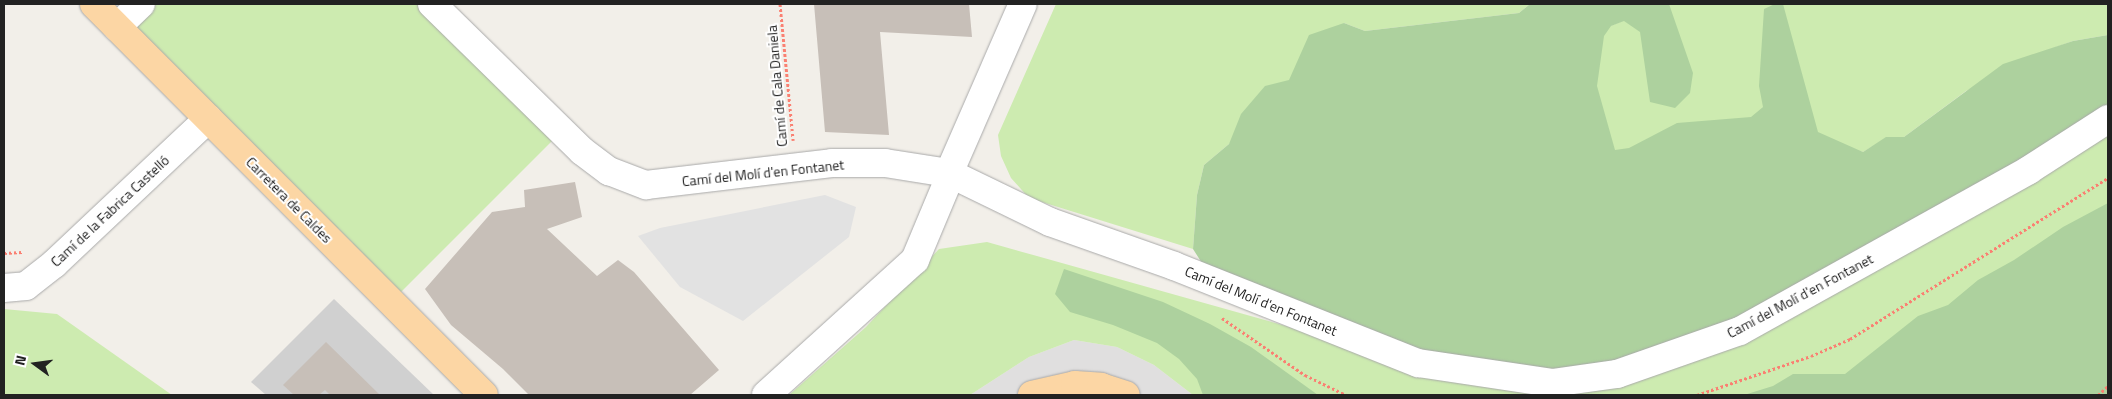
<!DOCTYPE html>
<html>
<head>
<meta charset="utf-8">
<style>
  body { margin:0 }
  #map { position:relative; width:2112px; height:399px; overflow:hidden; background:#f2efe9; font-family:"Titillium Web",sans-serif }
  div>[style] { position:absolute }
  .residential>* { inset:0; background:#e0dfdf }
  .religious>* { inset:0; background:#d0d0d0 }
  .grass>* { inset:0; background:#cdebb0 }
  .forest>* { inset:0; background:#add19e }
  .parking>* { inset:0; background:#e2e2e2 }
  .building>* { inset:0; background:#c7bfb8 }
  .path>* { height:3px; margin-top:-1.5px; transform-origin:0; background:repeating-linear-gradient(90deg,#fa8072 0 2.5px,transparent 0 5px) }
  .roads { filter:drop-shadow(0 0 1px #a9a9a9) drop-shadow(0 0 1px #a9a9a9) }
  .minor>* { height:28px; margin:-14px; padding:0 14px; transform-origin:14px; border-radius:14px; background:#fff }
  .major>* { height:28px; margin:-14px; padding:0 14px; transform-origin:14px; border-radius:14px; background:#fcd6a4 }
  span { translate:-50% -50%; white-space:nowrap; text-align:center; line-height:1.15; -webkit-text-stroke:4px #fff; paint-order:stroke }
  .street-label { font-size:14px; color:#222 }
  .frame { position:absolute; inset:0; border:5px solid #222; pointer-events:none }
  .north { position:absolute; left:10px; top:339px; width:50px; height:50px; -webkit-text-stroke:4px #fff; paint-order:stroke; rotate:284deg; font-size:14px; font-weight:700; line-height:20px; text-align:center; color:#222 }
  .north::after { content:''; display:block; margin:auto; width:18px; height:22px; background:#222; clip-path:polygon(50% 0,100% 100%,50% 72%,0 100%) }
</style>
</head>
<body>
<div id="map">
  <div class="residential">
    <i style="clip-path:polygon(1074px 340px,1117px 347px,1154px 365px,1193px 395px,970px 395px,1029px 357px)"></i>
  </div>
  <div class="religious">
    <i style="clip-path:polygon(334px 299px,434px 395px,266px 395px,251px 382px)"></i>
  </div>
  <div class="grass">
    <i style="clip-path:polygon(141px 4px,432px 4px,562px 131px,391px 302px,117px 27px)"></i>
    <i style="clip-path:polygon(1056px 4px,1530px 4px,1519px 13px,1365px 31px,1344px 23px,1229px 144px,1204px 165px,1197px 195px,1193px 249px,1029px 198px,1011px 178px,1001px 156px,998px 135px)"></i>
    <i style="clip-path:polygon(1664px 4px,2108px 4px,2108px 35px,2073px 41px,2056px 47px,1966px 91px,1904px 137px,1886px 138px,1863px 152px,1836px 145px,1763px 107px,1758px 120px,1623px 157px,1604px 152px,1593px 110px,1598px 31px)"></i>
    <i style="clip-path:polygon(2108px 128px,2108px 395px,1193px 395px,1154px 365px,1117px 347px,1074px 340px,1029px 357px,970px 395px,789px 395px,866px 327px,939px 249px,987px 242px,1418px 363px)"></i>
    <i style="clip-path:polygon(4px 309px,57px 314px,172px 395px,4px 395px)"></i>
  </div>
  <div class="forest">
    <i style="clip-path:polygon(1530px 4px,1669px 4px,1693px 73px,1690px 93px,1675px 108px,1650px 102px,1640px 32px,1624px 21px,1611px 26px,1604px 36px,1597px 86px,1615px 150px,1629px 148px,1677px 123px,1751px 117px,1763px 107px,1759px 86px,1764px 9px,1775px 4px,1783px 4px,1818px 132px,1863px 152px,1886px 137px,1904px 137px,2003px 64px,2073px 41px,2108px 35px,2108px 105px,2098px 125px,1740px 331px,1617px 374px,1418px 363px,1207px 271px,1193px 249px,1197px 195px,1204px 165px,1229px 144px,1241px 114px,1265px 86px,1289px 80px,1309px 35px,1344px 23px,1365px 31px,1519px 13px)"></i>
    <i style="clip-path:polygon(2108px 203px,2108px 395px,1744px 395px,1773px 386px,1793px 374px,1845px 374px,1918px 316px,1948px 305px,1978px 280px,2014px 260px,2063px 227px)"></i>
    <i style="clip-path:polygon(1064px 269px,1163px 302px,1210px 324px,1251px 347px,1318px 395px,1203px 395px,1197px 379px,1179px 359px,1157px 343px,1113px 325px,1070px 312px,1055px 294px)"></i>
  </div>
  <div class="parking">
    <i style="clip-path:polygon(825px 195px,856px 207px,849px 237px,743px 321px,680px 287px,638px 236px,660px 228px)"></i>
  </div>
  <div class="building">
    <i style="clip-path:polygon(814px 4px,969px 4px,972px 37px,880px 32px,889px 135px,825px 132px)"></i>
    <i style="clip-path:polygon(575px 182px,582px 217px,547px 229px,597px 276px,618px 260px,634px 272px,719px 370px,690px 395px,529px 395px,503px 369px,451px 325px,425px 289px,492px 212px,525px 207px,524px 190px)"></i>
    <i style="clip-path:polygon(326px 342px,380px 395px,330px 395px,325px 390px,319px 395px,294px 395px,283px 385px)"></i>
  </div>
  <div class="path">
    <i style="left:780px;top:4px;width:137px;rotate:84.5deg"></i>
    <i style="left:4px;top:253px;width:18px;rotate:-3deg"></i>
    <i style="left:1222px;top:318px;width:101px;rotate:34.5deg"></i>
    <i style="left:1305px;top:375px;width:46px;rotate:26deg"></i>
    <i style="left:1697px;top:395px;width:120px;rotate:-18.9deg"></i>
    <i style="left:1811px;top:356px;width:43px;rotate:-23.6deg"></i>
    <i style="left:1850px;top:339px;width:304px;rotate:-32deg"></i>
    <i style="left:2098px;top:395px;width:13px;rotate:-42deg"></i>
  </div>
  <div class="roads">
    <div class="minor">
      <i style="left:432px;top:4px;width:210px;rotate:44.4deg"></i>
      <i style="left:582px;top:151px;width:34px;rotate:37deg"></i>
      <i style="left:609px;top:171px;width:40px;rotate:21deg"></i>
      <i style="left:646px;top:185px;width:187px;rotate:-6.7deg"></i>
      <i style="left:832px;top:163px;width:53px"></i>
      <i style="left:885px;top:163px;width:65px;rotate:8.9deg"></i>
      <i style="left:949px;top:173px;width:112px;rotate:25.9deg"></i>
      <i style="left:1050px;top:222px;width:132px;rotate:19.5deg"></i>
      <i style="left:1174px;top:266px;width:263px;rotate:21.7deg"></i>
      <i style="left:1418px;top:363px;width:135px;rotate:8.5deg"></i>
      <i style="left:1552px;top:383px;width:66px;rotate:-7.9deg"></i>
      <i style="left:1617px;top:374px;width:130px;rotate:-19.3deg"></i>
      <i style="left:1740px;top:331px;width:331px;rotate:-29.1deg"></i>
      <i style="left:2029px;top:170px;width:94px;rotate:-32.8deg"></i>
      <i style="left:117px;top:27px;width:33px;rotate:-44deg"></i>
      <i style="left:949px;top:173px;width:184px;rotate:-66.4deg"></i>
      <i style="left:4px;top:288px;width:22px;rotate:-5deg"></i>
      <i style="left:26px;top:286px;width:36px;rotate:-38deg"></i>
      <i style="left:54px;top:264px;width:212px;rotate:-43.3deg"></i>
      <i style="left:766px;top:395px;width:201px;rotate:-42.2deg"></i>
      <i style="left:915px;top:260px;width:93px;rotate:-67.3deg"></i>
    </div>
    <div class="major">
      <i style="left:94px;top:4px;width:552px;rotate:45.07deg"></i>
      <i style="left:1032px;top:395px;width:44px;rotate:-13.1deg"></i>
      <i style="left:1075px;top:385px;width:26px;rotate:4deg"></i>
      <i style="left:1101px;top:387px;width:26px;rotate:18deg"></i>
    </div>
  </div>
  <div class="street-label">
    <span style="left:777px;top:86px;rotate:-95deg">Camí de Cala Daniela</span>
    <span style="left:763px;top:173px;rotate:-6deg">Camí del Molí d'en Fontanet</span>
    <span style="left:289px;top:200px;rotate:45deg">Carretera de Caldes</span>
    <span style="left:110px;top:211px;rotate:-43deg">Camí de la Fabrica Castelló</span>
    <span style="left:1800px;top:296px;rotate:-28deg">Camí del Molí d'en Fontanet</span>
    <span style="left:1261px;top:301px;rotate:22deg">Camí del Molí d'en Fontanet</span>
  </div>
  <div class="frame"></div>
  <div class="north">N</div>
</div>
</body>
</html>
